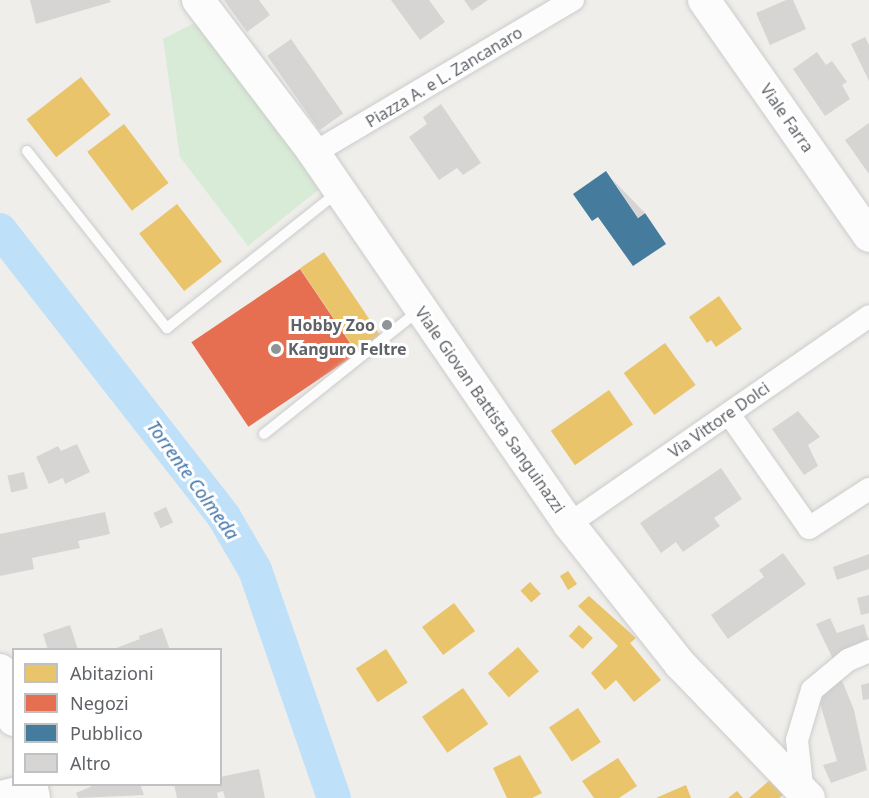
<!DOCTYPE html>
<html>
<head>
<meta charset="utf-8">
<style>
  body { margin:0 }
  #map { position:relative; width:869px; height:798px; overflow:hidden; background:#efeeea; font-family:"Noto Sans",sans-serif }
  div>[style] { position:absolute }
  .green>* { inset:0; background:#d8ebd6 }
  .homes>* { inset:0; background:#e9c46a; transform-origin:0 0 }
  .shops>* { inset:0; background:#e76f51; transform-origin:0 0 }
  .public>* { inset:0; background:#457b9d }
  .river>* { height:34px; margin:-17px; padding:0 17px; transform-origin:17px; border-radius:17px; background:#bfe0f9 }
  .building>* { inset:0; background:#d6d5d3; transform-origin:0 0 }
  .roads { filter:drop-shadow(0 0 2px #cbcccc) drop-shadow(0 0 2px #cbcccc) }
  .lane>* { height:10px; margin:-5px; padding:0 5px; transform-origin:5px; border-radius:5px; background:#fdfcfc }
  .street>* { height:22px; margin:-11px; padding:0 11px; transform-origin:11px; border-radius:11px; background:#fdfcfc }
  .secondary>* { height:32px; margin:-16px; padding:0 16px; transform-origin:16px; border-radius:16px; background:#fdfcfc }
  .dots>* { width:16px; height:16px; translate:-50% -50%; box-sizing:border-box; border:3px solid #fff; border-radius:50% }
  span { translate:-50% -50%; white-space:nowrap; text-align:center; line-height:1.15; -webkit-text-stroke:6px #fff; paint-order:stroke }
  .street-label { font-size:16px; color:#5f6368 }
  .poi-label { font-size:16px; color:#5f6368; font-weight:700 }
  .right { translate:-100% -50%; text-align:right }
  .left { translate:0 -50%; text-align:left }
  .water-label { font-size:18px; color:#4174aa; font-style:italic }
  .legend { position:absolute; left:12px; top:648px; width:210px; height:138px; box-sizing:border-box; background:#fff; border:2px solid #bfc1c3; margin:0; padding:8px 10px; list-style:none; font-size:18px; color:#5f6368 }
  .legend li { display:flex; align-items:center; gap:12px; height:30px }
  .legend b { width:30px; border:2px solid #bfc1c3 }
</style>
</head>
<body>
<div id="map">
  <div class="green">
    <i style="clip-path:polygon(204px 18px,322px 187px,248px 246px,180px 157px,163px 39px)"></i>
  </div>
  <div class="homes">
    <i style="left:81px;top:77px;width:48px;height:69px;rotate:52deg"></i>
    <i style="left:124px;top:124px;width:74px;height:46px;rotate:53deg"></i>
    <i style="left:177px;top:204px;width:73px;height:48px;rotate:52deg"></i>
    <i style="left:324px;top:252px;width:102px;height:29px;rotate:56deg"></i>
    <i style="clip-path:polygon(719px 296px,742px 329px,716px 347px,711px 340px,707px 343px,689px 317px)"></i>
    <i style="left:665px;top:343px;width:52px;height:51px;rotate:54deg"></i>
    <i style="left:609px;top:390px;width:42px;height:71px;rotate:55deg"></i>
    <i style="clip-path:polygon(568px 571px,577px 584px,568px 590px,560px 576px)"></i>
    <i style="left:530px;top:582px;width:16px;height:13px;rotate:47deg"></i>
    <i style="clip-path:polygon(589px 596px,636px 638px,630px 643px,661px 680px,634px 702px,616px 680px,605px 690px,591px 673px,618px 646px,578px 606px)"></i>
    <i style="left:454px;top:603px;width:35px;height:40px;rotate:53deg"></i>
    <i style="left:579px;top:625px;width:19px;height:15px;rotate:43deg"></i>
    <i style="left:518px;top:647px;width:32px;height:40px;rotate:49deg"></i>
    <i style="left:386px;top:649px;width:40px;height:36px;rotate:57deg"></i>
    <i style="left:463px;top:688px;width:44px;height:50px;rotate:55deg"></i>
    <i style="left:578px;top:708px;width:41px;height:35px;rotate:56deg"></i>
    <i style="clip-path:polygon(520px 755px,542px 793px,532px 798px,507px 798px,493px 768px)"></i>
    <i style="clip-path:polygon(618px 758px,637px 786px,619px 798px,594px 798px,582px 781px)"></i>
    <i style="clip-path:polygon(770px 780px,783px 795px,779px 798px,749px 798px)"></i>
    <i style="clip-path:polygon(686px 785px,691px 798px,656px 798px,672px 791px)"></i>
    <i style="clip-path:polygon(737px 791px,743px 798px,728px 798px)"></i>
  </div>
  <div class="shops">
    <i style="left:300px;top:269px;width:102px;height:131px;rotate:56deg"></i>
  </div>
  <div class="public">
    <i style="clip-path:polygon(606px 171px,638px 218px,645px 213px,666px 244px,633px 266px,598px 217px,592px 221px,573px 194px)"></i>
  </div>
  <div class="river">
    <i style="left:0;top:230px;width:364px;rotate:52deg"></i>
    <i style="left:224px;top:517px;width:61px;rotate:59.7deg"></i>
    <i style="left:255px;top:570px;width:241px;rotate:70.9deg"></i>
  </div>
  <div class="building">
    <i style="clip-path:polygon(30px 0,110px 0,111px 2px,36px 24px)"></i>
    <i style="clip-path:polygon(224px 0,259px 0,270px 15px,247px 32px)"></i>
    <i style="clip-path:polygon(391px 0,429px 0,445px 22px,420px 40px)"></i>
    <i style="clip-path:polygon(464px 0,488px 0,472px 11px)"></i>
    <i style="clip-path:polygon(786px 0,793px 0,806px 29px,770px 45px,756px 13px)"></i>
    <i style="clip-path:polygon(865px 37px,869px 45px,869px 81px,851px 44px)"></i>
    <i style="left:291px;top:39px;width:91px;height:29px;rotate:55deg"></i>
    <i style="clip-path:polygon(817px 52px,826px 65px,832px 61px,847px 82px,842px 85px,850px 99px,825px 116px,793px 69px)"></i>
    <i style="clip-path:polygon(441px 104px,481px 163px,463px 175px,457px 168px,439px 180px,409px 137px,427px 124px,423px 117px)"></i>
    <i style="clip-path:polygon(869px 123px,869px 174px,845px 140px)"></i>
    <i style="clip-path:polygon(612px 179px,645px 213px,638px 218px)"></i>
    <i style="clip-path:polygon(798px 411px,820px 437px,808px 445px,818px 466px,804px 475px,772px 429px)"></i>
    <i style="clip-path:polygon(77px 444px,90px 472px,65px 484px,63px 478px,49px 484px,36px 457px,58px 446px,61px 451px)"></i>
    <i style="clip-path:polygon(721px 468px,742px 499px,714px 518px,720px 526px,683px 552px,676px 542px,661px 553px,640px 523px)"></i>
    <i style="left:24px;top:472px;width:17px;height:17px;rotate:77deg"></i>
    <i style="left:166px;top:507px;width:17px;height:14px;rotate:65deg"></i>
    <i style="clip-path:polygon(105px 512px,110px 534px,78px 541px,80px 548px,32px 558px,34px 569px,0 576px,0 534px)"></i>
    <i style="clip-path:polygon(783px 553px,806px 584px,728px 639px,711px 615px,764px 577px,759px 570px)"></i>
    <i style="clip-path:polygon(869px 554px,869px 569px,837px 580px,833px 567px)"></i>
    <i style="clip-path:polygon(869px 595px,869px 613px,861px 615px,857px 598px)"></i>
    <i style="clip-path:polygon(830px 618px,837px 633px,864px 624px,869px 644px,835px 663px,816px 624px)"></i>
    <i style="clip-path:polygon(70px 625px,78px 650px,48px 650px,43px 634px)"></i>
    <i style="clip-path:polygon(162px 628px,170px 650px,111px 650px,140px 639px,139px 636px)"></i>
    <i style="clip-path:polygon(839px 673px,854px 710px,867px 770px,831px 783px,823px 765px,837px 761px,817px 693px)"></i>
    <i style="clip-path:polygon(869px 683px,869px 699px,863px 700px,861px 685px)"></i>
    <i style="clip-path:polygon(259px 769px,265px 798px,225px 798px,223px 791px,217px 793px,218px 798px,177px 798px,174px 784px,220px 784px,220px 777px)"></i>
    <i style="clip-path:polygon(97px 784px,140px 784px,144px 795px,78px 798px,76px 793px)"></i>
  </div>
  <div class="roads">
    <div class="lane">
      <i style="left:27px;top:151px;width:226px;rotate:51.7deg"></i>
      <i style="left:167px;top:328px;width:217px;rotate:-38.5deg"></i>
      <i style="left:264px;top:434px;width:197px;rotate:-38.6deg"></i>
    </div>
    <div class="street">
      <i style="left:314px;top:153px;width:301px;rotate:-30.6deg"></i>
      <i style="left:729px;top:414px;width:139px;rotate:54.9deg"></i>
      <i style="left:809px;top:528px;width:72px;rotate:-33deg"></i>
      <i style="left:569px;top:524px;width:365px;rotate:-34.7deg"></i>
      <i style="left:0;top:792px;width:32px;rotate:-13deg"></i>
      <i style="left:803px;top:795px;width:55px;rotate:-96.2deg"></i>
      <i style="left:797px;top:740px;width:52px;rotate:-73.3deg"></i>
      <i style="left:812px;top:690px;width:47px;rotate:-39.8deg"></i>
      <i style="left:848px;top:660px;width:23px;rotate:-23deg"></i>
    </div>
    <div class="secondary">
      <i style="left:198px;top:0;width:192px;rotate:52.8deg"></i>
      <i style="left:314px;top:153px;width:450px;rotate:55.5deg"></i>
      <i style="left:569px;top:524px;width:179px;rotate:51.6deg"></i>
      <i style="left:680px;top:664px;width:186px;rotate:46.1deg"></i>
      <i style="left:704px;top:0;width:288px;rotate:55deg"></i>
      <i style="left:0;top:670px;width:52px;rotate:74.4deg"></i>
      <i style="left:31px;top:784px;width:14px;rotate:78deg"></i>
    </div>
  </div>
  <div class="dots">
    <i style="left:387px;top:325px;background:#919496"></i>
    <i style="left:276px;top:349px;background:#919496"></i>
  </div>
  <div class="street-label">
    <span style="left:444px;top:77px;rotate:-31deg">Piazza A. e L. Zancanaro</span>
    <span style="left:787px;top:118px;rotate:55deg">Viale Farra</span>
    <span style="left:490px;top:410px;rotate:55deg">Viale Giovan Battista Sanguinazzi</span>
    <span style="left:719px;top:420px;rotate:-35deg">Via Vittore Dolci</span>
  </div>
  <div class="poi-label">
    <span class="right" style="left:375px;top:325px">Hobby Zoo</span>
    <span class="left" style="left:288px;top:349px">Kanguro Feltre</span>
  </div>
  <div class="water-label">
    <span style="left:193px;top:480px;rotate:54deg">Torrente Colmeda</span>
  </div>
  <ul class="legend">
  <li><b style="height:16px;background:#e9c46a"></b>Abitazioni</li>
  <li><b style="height:16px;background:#e76f51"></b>Negozi</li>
  <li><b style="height:16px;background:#457b9d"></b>Pubblico</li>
  <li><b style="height:16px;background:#d6d5d3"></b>Altro</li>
  </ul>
</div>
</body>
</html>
